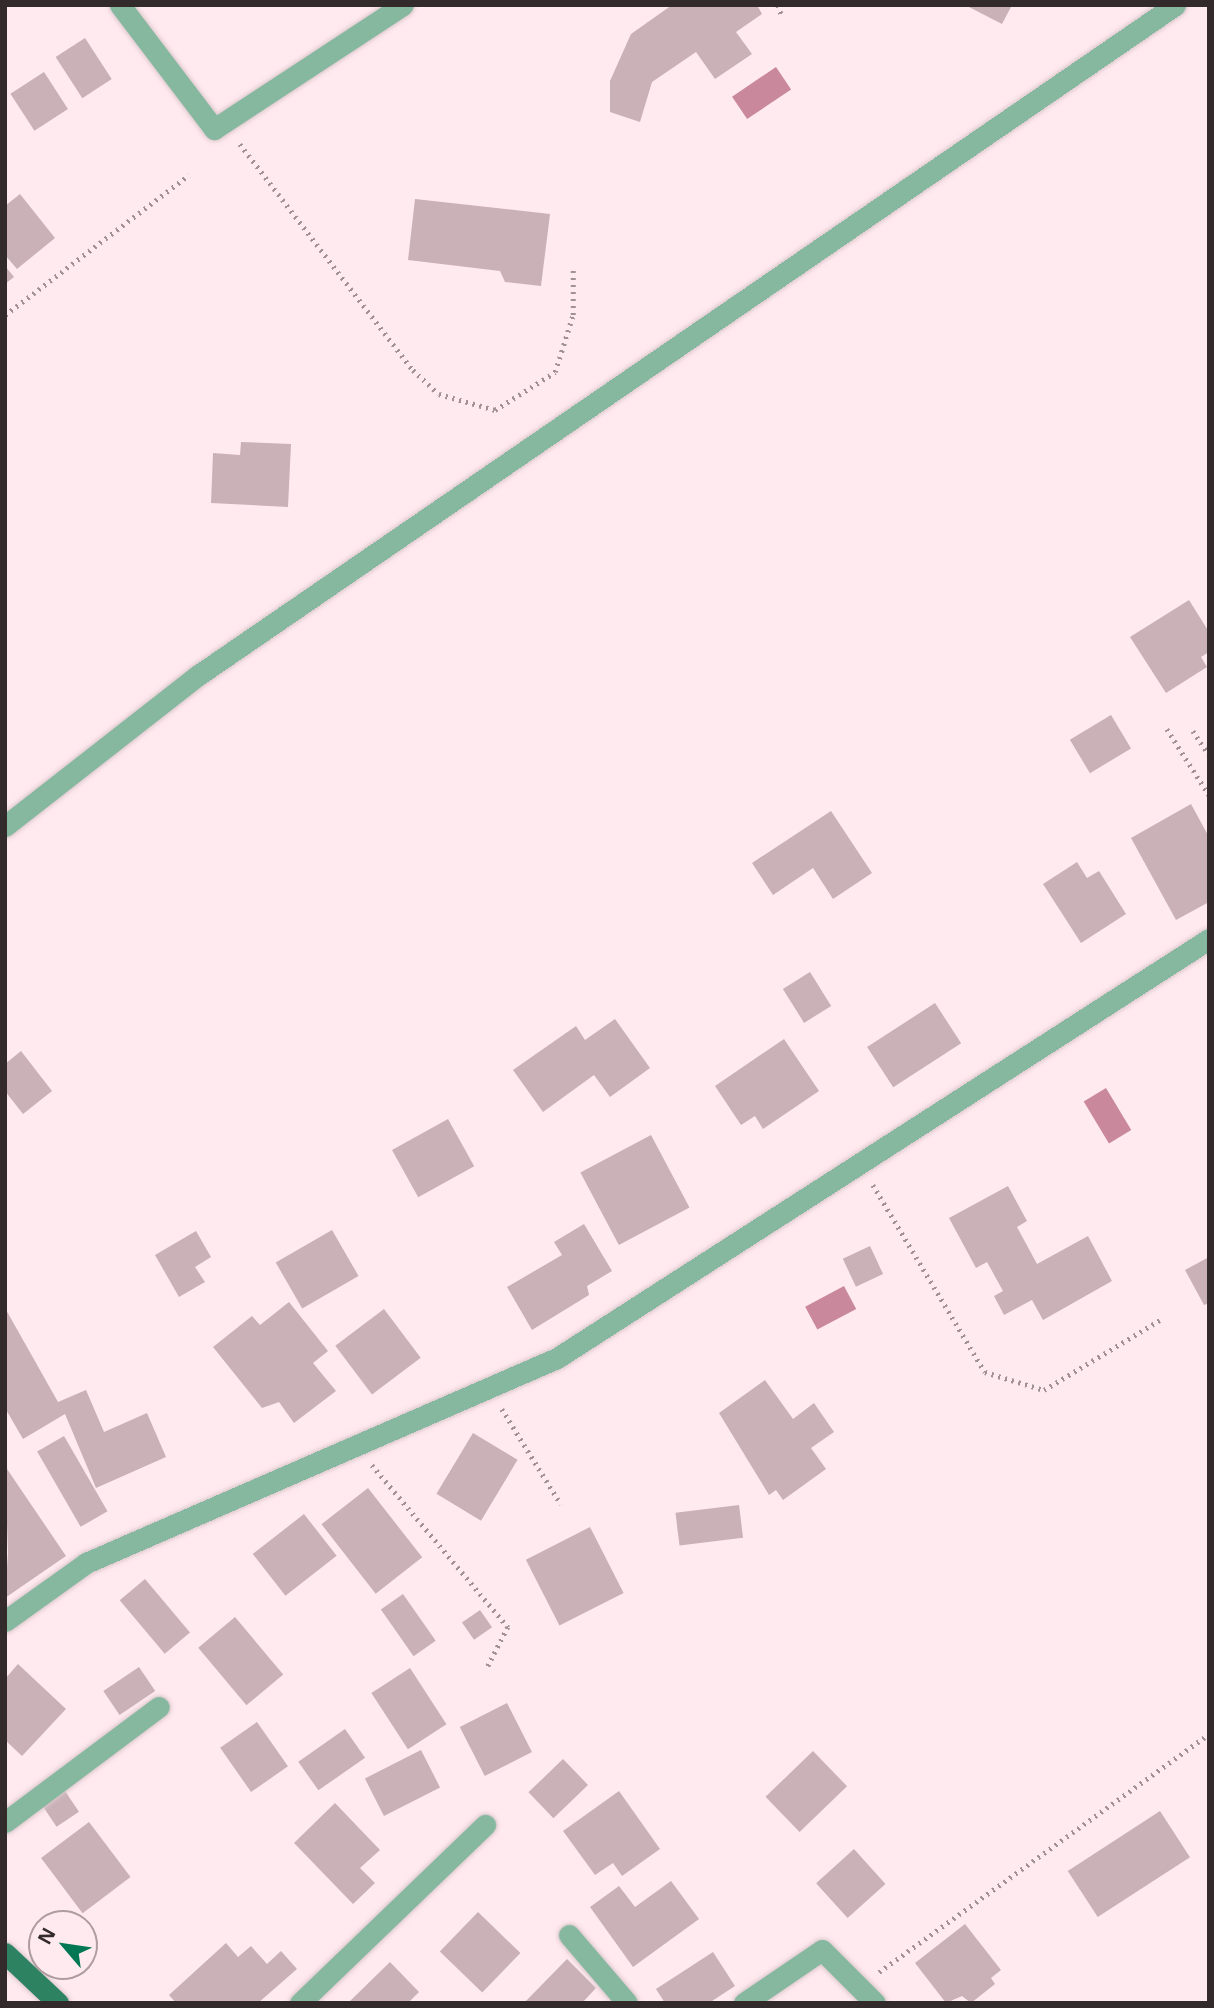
<!DOCTYPE html>
<html>
<head>
<meta charset="utf-8">
<style>
  body { margin:0 }
  #map { position:relative; width:1214px; height:2008px; overflow:hidden; background:#ffeaef; font-family:"Noto Sans",sans-serif }
  div>[style] { position:absolute }
  .water>* { inset:0; background:#c9889c; transform-origin:0 0 }
  .building>* { inset:0; background:#cab1b8; transform-origin:0 0 }
  .path>* { height:4.5px; margin-top:-2.25px; transform-origin:0; background:repeating-linear-gradient(90deg,#a09194 0 2px,transparent 0 7px) }
  .roads { filter:drop-shadow(0 0 2px #dac7cc) drop-shadow(0 0 2px #dac7cc) }
  .minor>* { height:21px; margin:-10.5px; padding:0 10.5px; transform-origin:10.5px; border-radius:10.5px; background:#85b89f }
  .major>* { height:21px; margin:-10.5px; padding:0 10.5px; transform-origin:10.5px; border-radius:10.5px; background:#2d8261 }
  span { translate:-50% -50%; white-space:nowrap; text-align:center; line-height:1.15; -webkit-text-stroke:7px #ffeaef; paint-order:stroke }
  .frame { position:absolute; inset:0; border:7px solid #332a2c; pointer-events:none }
  .north { position:absolute; left:28px; top:1910px; width:70px; height:70px; box-sizing:border-box; background:#ffeaef; border:2px solid #ad9da1; border-radius:50%; rotate:299deg; font-size:19px; font-weight:700; line-height:28px; text-align:center; color:#332a2c }
  .north::after { content:''; display:block; margin:auto; width:24px; height:32px; background:#017753; clip-path:polygon(50% 0,100% 100%,50% 72%,0 100%) }
</style>
</head>
<body>
<div id="map">
  <div class="water">
    <i style="left:776px;top:67px;width:27px;height:53px;rotate:56deg"></i>
    <i style="left:1106px;top:1088px;width:49px;height:26px;rotate:59deg"></i>
    <i style="left:844px;top:1286px;width:26px;height:44px;rotate:62deg"></i>
  </div>
  <div class="building">
    <i style="clip-path:polygon(672px 5px,757px 5px,762px 14px,736px 32px,752px 54px,715px 79px,696px 52px,652px 82px,640px 122px,610px 112px,610px 81px,631px 34px)"></i>
    <i style="clip-path:polygon(965px 5px,1012px 5px,1002px 24px)"></i>
    <i style="left:85px;top:38px;width:49px;height:35px;rotate:57deg"></i>
    <i style="left:44px;top:72px;width:44px;height:40px;rotate:57deg"></i>
    <i style="clip-path:polygon(20px 194px,55px 238px,17px 269px,5px 255px,5px 206px)"></i>
    <i style="clip-path:polygon(415px 199px,550px 214px,541px 286px,505px 282px,500px 271px,408px 260px)"></i>
    <i style="clip-path:polygon(5px 266px,14px 277px,5px 284px)"></i>
    <i style="clip-path:polygon(241px 442px,291px 444px,288px 507px,211px 503px,213px 453px,240px 455px)"></i>
    <i style="clip-path:polygon(1189px 600px,1209px 632px,1209px 652px,1201px 657px,1207px 667px,1166px 693px,1130px 637px)"></i>
    <i style="left:1111px;top:715px;width:39px;height:48px;rotate:59deg"></i>
    <i style="clip-path:polygon(1191px 804px,1209px 837px,1209px 902px,1176px 920px,1131px 838px)"></i>
    <i style="clip-path:polygon(831px 811px,872px 873px,833px 899px,813px 868px,773px 895px,752px 863px)"></i>
    <i style="clip-path:polygon(1077px 862px,1087px 878px,1099px 871px,1126px 914px,1081px 943px,1043px 884px)"></i>
    <i style="left:810px;top:972px;width:40px;height:32px;rotate:58deg"></i>
    <i style="left:935px;top:1003px;width:48px;height:81px;rotate:57deg"></i>
    <i style="clip-path:polygon(615px 1019px,650px 1068px,610px 1097px,594px 1075px,543px 1112px,513px 1070px,576px 1026px,585px 1040px)"></i>
    <i style="clip-path:polygon(784px 1039px,819px 1091px,763px 1129px,755px 1116px,741px 1125px,715px 1086px)"></i>
    <i style="clip-path:polygon(21px 1051px,52px 1091px,23px 1114px,5px 1091px,5px 1064px)"></i>
    <i style="left:448px;top:1119px;width:54px;height:64px;rotate:61deg"></i>
    <i style="left:651px;top:1135px;width:82px;height:80px;rotate:62deg"></i>
    <i style="clip-path:polygon(1008px 1186px,1027px 1221px,1017px 1227px,1037px 1264px,1088px 1236px,1112px 1281px,1043px 1320px,1032px 1300px,1004px 1315px,994px 1296px,1003px 1291px,987px 1262px,976px 1268px,949px 1218px)"></i>
    <i style="clip-path:polygon(584px 1224px,612px 1271px,587px 1286px,589px 1295px,532px 1330px,507px 1287px,562px 1255px,554px 1242px)"></i>
    <i style="left:332px;top:1230px;width:53px;height:65px;rotate:60deg"></i>
    <i style="clip-path:polygon(196px 1231px,211px 1257px,195px 1267px,205px 1282px,179px 1297px,155px 1255px)"></i>
    <i style="left:870px;top:1246px;width:31px;height:30px;rotate:65deg"></i>
    <i style="clip-path:polygon(1209px 1257px,1209px 1303px,1204px 1305px,1185px 1270px)"></i>
    <i style="clip-path:polygon(289px 1302px,328px 1351px,313px 1363px,336px 1391px,294px 1423px,279px 1402px,262px 1408px,213px 1347px,252px 1316px,260px 1325px)"></i>
    <i style="clip-path:polygon(5px 1308px,58px 1402px,86px 1390px,104px 1432px,147px 1413px,166px 1457px,96px 1488px,65px 1414px,23px 1439px,5px 1408px)"></i>
    <i style="left:384px;top:1309px;width:61px;height:61px;rotate:53deg"></i>
    <i style="clip-path:polygon(765px 1380px,793px 1419px,814px 1403px,834px 1432px,811px 1448px,826px 1469px,783px 1500px,776px 1490px,769px 1495px,719px 1413px)"></i>
    <i style="left:473px;top:1433px;width:52px;height:71px;rotate:31deg"></i>
    <i style="left:64px;top:1436px;width:87px;height:31px;rotate:60deg"></i>
    <i style="clip-path:polygon(5px 1466px,66px 1556px,5px 1598px,8px 1553px)"></i>
    <i style="left:368px;top:1488px;width:88px;height:59px;rotate:52deg"></i>
    <i style="left:739px;top:1505px;width:33px;height:64px;rotate:83deg"></i>
    <i style="left:304px;top:1514px;width:53px;height:65px;rotate:52deg"></i>
    <i style="left:590px;top:1527px;width:74px;height:72px;rotate:63deg"></i>
    <i style="left:145px;top:1579px;width:70px;height:33px;rotate:50deg"></i>
    <i style="left:403px;top:1594px;width:57px;height:27px;rotate:55deg"></i>
    <i style="left:480px;top:1610px;width:21px;height:22px;rotate:55deg"></i>
    <i style="left:235px;top:1617px;width:75px;height:48px;rotate:50deg"></i>
    <i style="clip-path:polygon(18px 1664px,66px 1709px,22px 1756px,5px 1740px,5px 1679px)"></i>
    <i style="left:139px;top:1667px;width:29px;height:43px;rotate:56deg"></i>
    <i style="left:410px;top:1668px;width:67px;height:46px;rotate:57deg"></i>
    <i style="left:507px;top:1703px;width:55px;height:53px;rotate:63deg"></i>
    <i style="left:257px;top:1722px;width:54px;height:45px;rotate:55deg"></i>
    <i style="left:345px;top:1729px;width:35px;height:57px;rotate:55deg"></i>
    <i style="left:421px;top:1750px;width:42px;height:63px;rotate:63deg"></i>
    <i style="left:813px;top:1751px;width:49px;height:66px;rotate:46deg"></i>
    <i style="left:563px;top:1759px;width:36px;height:48px;rotate:46deg"></i>
    <i style="left:65px;top:1791px;width:25px;height:27px;rotate:56deg"></i>
    <i style="clip-path:polygon(619px 1791px,660px 1849px,622px 1876px,613px 1863px,595px 1875px,563px 1831px)"></i>
    <i style="clip-path:polygon(335px 1803px,380px 1850px,360px 1868px,375px 1883px,353px 1904px,294px 1843px)"></i>
    <i style="left:1160px;top:1811px;width:55px;height:110px;rotate:57deg"></i>
    <i style="left:89px;top:1822px;width:69px;height:60px;rotate:53deg"></i>
    <i style="left:854px;top:1849px;width:47px;height:51px;rotate:48deg"></i>
    <i style="clip-path:polygon(671px 1881px,699px 1919px,633px 1967px,590px 1907px,619px 1886px,635px 1907px)"></i>
    <i style="left:478px;top:1912px;width:59px;height:55px;rotate:44deg"></i>
    <i style="clip-path:polygon(965px 1924px,1001px 1970px,991px 1978px,995px 1984px,971px 2003px,962px 1996px,946px 2003px,915px 1963px)"></i>
    <i style="clip-path:polygon(226px 1943px,238px 1957px,251px 1946px,267px 1964px,281px 1951px,297px 1969px,258px 2003px,176px 2003px,169px 1995px)"></i>
    <i style="clip-path:polygon(713px 1952px,735px 1986px,709px 2003px,665px 2003px,656px 1989px)"></i>
    <i style="clip-path:polygon(567px 1959px,596px 1988px,582px 2003px,524px 2003px)"></i>
    <i style="clip-path:polygon(390px 1962px,419px 1992px,408px 2003px,348px 2003px)"></i>
  </div>
  <div class="path">
    <i style="left:778px;top:5px;width:12px;rotate:70deg"></i>
    <i style="left:240px;top:144px;width:285px;rotate:52.6deg"></i>
    <i style="left:413px;top:370px;width:35px;rotate:43deg"></i>
    <i style="left:439px;top:394px;width:58px;rotate:15.9deg"></i>
    <i style="left:495px;top:410px;width:71px;rotate:-32.3deg"></i>
    <i style="left:555px;top:372px;width:60px;rotate:-72.5deg"></i>
    <i style="left:573px;top:315px;width:48px;rotate:-90deg"></i>
    <i style="left:5px;top:315px;width:231px;rotate:-37.3deg"></i>
    <i style="left:1167px;top:729px;width:78px;rotate:57.5deg"></i>
    <i style="left:1193px;top:731px;width:29px;rotate:56deg"></i>
    <i style="left:873px;top:1185px;width:218px;rotate:59.1deg"></i>
    <i style="left:985px;top:1372px;width:62px;rotate:17deg"></i>
    <i style="left:1044px;top:1390px;width:135px;rotate:-31.1deg"></i>
    <i style="left:502px;top:1409px;width:112px;rotate:58.2deg"></i>
    <i style="left:372px;top:1465px;width:212px;rotate:50deg"></i>
    <i style="left:508px;top:1627px;width:44px;rotate:117.1deg"></i>
    <i style="left:879px;top:1972px;width:407px;rotate:-35.8deg"></i>
  </div>
  <div class="roads">
    <div class="minor">
      <i style="left:120px;top:5px;width:156px;rotate:52.8deg"></i>
      <i style="left:214px;top:129px;width:226px;rotate:-33.3deg"></i>
      <i style="left:5px;top:826px;width:244px;rotate:-38deg"></i>
      <i style="left:197px;top:676px;width:1186px;rotate:-34.45deg"></i>
      <i style="left:5px;top:1621px;width:100px;rotate:-35.6deg"></i>
      <i style="left:86px;top:1563px;width:514px;rotate:-23.52deg"></i>
      <i style="left:557px;top:1358px;width:775px;rotate:-32.73deg"></i>
      <i style="left:5px;top:1822px;width:192px;rotate:-36.8deg"></i>
      <i style="left:569px;top:1935px;width:89px;rotate:49.5deg"></i>
      <i style="left:300px;top:2003px;width:257px;rotate:-43.9deg"></i>
      <i style="left:744px;top:2003px;width:94px;rotate:-34.2deg"></i>
      <i style="left:822px;top:1950px;width:75px;rotate:45deg"></i>
    </div>
    <div class="major">
      <i style="left:5px;top:1953px;width:73px;rotate:43.3deg"></i>
    </div>
  </div>
  <div class="frame"></div>
  <div class="north">N</div>
</div>
</body>
</html>
